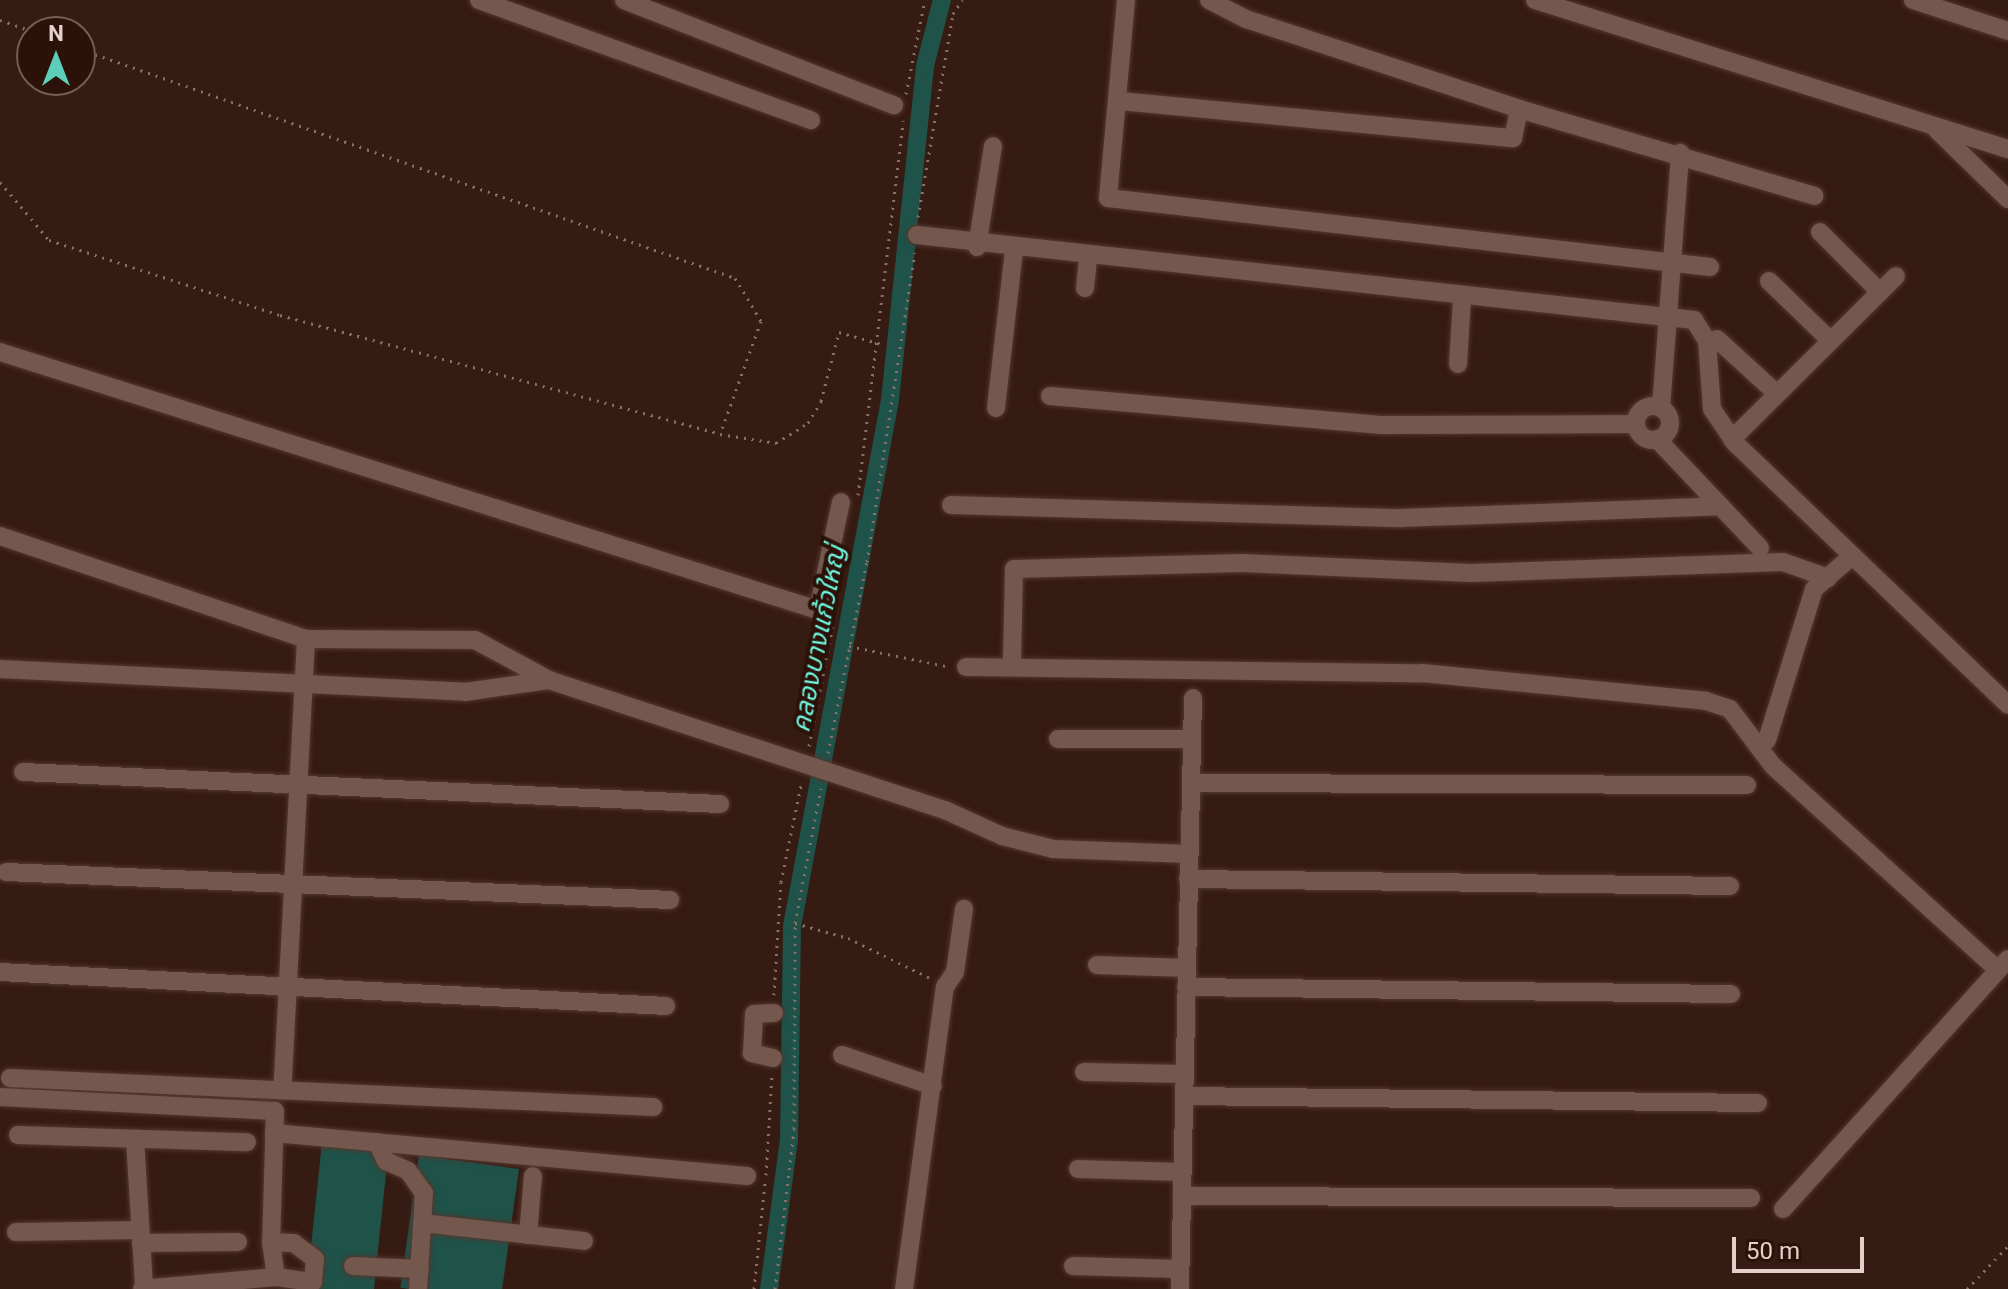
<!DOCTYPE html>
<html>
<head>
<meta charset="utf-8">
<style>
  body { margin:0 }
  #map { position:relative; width:2008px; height:1289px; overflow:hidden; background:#361b12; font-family:Roboto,"Noto Sans Thai",sans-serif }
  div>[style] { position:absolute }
  .water>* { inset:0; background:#1f5249; transform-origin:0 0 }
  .canal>* { height:18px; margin:-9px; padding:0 9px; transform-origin:9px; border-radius:9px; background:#1f5249 }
  .path>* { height:3px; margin-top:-1.5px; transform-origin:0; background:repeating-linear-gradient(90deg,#877068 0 2px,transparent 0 8px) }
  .roads { filter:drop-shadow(0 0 2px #52382f) drop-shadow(0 0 2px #52382f) }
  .minor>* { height:18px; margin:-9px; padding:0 9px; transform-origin:9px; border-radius:9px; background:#74574d }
  .minor>.ring { margin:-9px; padding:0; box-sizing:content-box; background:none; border:18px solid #74574d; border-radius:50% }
  span { translate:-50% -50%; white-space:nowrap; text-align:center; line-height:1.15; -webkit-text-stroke:8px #2c1108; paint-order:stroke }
  .water-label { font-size:26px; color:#6ef5de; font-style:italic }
  .north { position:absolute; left:16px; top:16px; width:80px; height:80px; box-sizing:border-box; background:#2c1108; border:2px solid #755d55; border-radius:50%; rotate:0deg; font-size:22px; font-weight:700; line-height:32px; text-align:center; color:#e3d0c9 }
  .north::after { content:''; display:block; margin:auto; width:28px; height:36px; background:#5cceba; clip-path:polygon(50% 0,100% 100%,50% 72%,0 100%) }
  .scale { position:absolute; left:1732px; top:1237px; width:132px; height:36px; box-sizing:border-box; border:4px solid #e3d0c9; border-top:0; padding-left:10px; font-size:24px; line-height:28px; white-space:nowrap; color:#e3d0c9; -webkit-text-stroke:6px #2c1108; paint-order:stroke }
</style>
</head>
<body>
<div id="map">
  <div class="water">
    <i style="left:322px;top:1142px;width:67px;height:147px;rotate:6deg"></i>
    <i style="left:419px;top:1155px;width:101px;height:134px;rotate:8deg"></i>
  </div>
  <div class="canal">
    <i style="left:769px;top:1289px;width:150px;rotate:-82.4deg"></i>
    <i style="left:789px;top:1140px;width:214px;rotate:-89.2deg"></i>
    <i style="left:792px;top:926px;width:535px;rotate:-79.45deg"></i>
    <i style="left:890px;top:400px;width:336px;rotate:-84deg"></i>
    <i style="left:925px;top:66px;width:68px;rotate:-75.6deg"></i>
  </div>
  <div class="path">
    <i style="left:0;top:20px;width:36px;rotate:19deg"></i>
    <i style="left:80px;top:49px;width:694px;rotate:19.27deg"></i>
    <i style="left:735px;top:278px;width:50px;rotate:58.8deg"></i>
    <i style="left:761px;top:321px;width:120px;rotate:109.9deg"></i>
    <i style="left:906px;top:94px;width:96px;rotate:-78.6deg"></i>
    <i style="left:0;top:182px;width:76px;rotate:49.8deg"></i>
    <i style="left:49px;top:240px;width:243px;rotate:18deg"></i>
    <i style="left:280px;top:315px;width:456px;rotate:15.1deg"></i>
    <i style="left:720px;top:434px;width:57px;rotate:9.1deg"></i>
    <i style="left:776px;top:443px;width:38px;rotate:-32deg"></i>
    <i style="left:808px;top:423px;width:26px;rotate:-59deg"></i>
    <i style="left:821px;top:401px;width:71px;rotate:-75.4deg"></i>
    <i style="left:839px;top:332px;width:44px;rotate:15.9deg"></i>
    <i style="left:918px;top:217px;width:206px;rotate:-80.2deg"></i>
    <i style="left:953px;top:14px;width:17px;rotate:-57deg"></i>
    <i style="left:858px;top:495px;width:377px;rotate:-83.1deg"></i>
    <i style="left:849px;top:646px;width:103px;rotate:11.7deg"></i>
    <i style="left:809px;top:746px;width:128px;rotate:-78.8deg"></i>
    <i style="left:828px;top:753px;width:195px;rotate:-78.5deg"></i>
    <i style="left:867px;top:562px;width:313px;rotate:-81.2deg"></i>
    <i style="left:795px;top:923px;width:55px;rotate:15.8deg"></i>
    <i style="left:848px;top:938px;width:93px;rotate:26deg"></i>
    <i style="left:774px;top:995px;width:113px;rotate:-86.5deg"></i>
    <i style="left:781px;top:882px;width:103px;rotate:-78.3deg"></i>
    <i style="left:766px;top:1175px;width:100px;rotate:-86.6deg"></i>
    <i style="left:754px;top:1289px;width:108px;rotate:-84.1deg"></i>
    <i style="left:775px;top:1289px;width:161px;rotate:-83.2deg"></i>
    <i style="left:794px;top:1129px;width:206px;rotate:-89.7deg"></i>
    <i style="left:795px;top:923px;width:137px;rotate:-79.1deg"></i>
    <i style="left:1967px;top:1289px;width:59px;rotate:-46.4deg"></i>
  </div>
  <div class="roads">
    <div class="minor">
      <i style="left:479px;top:0;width:353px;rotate:19.9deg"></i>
      <i style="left:624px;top:0;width:290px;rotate:21.3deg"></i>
      <i style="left:1126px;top:0;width:199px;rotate:95.2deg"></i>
      <i style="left:1108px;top:198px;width:606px;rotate:6.54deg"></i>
      <i style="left:1209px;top:0;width:42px;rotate:27.2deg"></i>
      <i style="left:1246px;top:19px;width:287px;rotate:18.2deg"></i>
      <i style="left:1519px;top:109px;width:308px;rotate:16.4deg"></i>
      <i style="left:1535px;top:0;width:496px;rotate:17.5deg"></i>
      <i style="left:1913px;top:0;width:100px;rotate:18.1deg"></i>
      <i style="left:1120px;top:101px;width:395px;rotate:5.4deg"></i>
      <i style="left:1513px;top:138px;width:30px;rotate:-78deg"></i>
      <i style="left:1937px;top:130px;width:99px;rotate:44.2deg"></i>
      <i style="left:1820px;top:232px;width:85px;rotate:45deg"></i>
      <i style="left:917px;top:235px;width:782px;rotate:6.24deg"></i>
      <i style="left:1694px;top:320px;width:25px;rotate:58deg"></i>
      <i style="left:1707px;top:341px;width:68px;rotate:85.8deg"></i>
      <i style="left:1712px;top:409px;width:41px;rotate:55.9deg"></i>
      <i style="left:1735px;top:443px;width:378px;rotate:43.8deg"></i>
      <i style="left:977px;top:247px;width:102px;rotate:-81deg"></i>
      <i style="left:1769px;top:281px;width:86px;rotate:44.1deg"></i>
      <i style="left:1085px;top:288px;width:30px;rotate:-84deg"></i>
      <i style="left:1717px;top:339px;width:81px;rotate:42.5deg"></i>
      <i style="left:0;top:352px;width:858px;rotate:17.51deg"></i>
      <i style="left:818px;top:610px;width:110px;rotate:-78deg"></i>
      <i style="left:1458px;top:364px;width:65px;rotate:-86.5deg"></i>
      <i style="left:1050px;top:396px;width:332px;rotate:5deg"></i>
      <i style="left:1381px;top:425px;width:255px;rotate:-0.2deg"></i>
      <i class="ring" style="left:1636px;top:406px;width:16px;height:16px"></i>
      <i style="left:996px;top:408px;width:159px;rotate:-83.5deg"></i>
      <i style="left:1661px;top:408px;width:256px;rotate:-85.7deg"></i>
      <i style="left:1657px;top:439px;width:150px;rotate:46.6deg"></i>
      <i style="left:1732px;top:439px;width:231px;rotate:-44.8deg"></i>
      <i style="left:951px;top:505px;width:450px;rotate:1.7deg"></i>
      <i style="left:1401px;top:518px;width:320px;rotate:-2.1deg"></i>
      <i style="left:0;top:536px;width:323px;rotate:18.6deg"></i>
      <i style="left:306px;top:639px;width:452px;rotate:93deg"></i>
      <i style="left:306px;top:639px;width:169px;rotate:0.3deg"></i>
      <i style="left:475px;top:640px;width:84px;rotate:28.4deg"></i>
      <i style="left:1012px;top:660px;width:91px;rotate:-88.7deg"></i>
      <i style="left:1014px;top:569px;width:228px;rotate:-1.5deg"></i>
      <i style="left:1242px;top:563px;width:229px;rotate:2.5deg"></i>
      <i style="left:1471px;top:573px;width:312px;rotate:-2deg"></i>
      <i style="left:1783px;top:562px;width:48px;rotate:19.6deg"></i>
      <i style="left:966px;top:667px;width:456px;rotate:0.8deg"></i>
      <i style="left:1422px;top:673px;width:285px;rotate:5.6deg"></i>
      <i style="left:1706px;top:701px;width:25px;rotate:18deg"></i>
      <i style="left:1730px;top:709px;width:71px;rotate:53deg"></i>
      <i style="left:1773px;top:766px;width:302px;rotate:42.2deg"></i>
      <i style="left:0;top:669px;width:466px;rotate:2.8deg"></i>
      <i style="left:465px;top:692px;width:85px;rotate:-8.1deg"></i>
      <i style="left:549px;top:680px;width:417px;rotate:18.2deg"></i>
      <i style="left:945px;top:810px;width:63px;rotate:24.5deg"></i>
      <i style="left:1002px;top:836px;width:53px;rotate:14.3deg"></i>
      <i style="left:1053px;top:849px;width:136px;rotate:2.1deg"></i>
      <i style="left:1058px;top:739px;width:134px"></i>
      <i style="left:1767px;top:740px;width:158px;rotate:-72.7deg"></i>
      <i style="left:1814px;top:589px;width:49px;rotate:-40.9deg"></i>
      <i style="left:23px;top:772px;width:698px;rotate:2.63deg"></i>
      <i style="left:1191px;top:783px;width:556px;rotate:0.21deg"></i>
      <i style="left:6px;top:872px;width:665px;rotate:2.41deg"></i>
      <i style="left:1188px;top:879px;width:542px;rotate:0.74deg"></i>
      <i style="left:1097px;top:965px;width:90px;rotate:1.9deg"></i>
      <i style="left:0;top:972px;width:667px;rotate:2.92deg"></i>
      <i style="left:1186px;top:987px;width:545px;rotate:0.74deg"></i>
      <i style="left:842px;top:1055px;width:96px;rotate:18.8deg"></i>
      <i style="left:773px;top:1058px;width:22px;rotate:-167deg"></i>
      <i style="left:752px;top:1053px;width:39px;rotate:-87deg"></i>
      <i style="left:754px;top:1014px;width:20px;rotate:-3deg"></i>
      <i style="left:1084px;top:1072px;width:100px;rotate:1.1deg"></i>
      <i style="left:10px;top:1078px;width:644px;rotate:2.58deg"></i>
      <i style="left:1184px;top:1096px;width:574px;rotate:0.7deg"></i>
      <i style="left:0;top:1097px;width:275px;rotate:2.9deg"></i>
      <i style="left:275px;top:1111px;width:131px;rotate:91.7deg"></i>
      <i style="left:271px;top:1242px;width:35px;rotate:82deg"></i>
      <i style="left:276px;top:1277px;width:37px;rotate:8deg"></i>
      <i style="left:313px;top:1282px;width:23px;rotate:-85deg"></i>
      <i style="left:315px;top:1259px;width:26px;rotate:-143deg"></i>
      <i style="left:294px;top:1243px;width:23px;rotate:-178deg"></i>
      <i style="left:274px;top:1133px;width:475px;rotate:5.2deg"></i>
      <i style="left:18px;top:1135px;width:229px;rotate:1.8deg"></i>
      <i style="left:135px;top:1139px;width:148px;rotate:86.5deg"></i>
      <i style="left:377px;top:1142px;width:21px;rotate:65deg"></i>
      <i style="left:386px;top:1161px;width:24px;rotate:24deg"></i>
      <i style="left:408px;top:1171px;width:27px;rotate:54deg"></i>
      <i style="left:424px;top:1193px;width:96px;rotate:93.6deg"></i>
      <i style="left:1078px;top:1169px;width:104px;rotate:1.7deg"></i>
      <i style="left:1182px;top:1196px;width:569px;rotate:0.2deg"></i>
      <i style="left:1783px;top:1209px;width:336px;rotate:-48deg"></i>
      <i style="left:422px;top:1223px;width:163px;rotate:6.3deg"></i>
      <i style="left:16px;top:1232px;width:124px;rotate:-0.9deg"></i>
      <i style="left:528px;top:1235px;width:59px;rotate:-85.2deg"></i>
      <i style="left:141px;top:1243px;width:97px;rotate:-0.6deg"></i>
      <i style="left:353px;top:1266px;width:67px;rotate:2.6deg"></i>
      <i style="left:1073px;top:1266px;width:107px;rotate:1.6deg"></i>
      <i style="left:142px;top:1289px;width:135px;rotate:-5.1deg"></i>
      <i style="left:904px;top:1289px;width:305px;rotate:-82.3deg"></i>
      <i style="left:945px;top:987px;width:18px;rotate:-56deg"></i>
      <i style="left:955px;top:972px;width:64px;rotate:-81.9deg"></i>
      <i style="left:1180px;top:1289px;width:591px;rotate:-88.74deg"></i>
    </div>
  </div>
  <div class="water-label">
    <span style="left:819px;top:639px;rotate:-79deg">คลองบางแก้วใหญ่</span>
  </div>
  <div class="north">N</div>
  <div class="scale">50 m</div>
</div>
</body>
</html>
